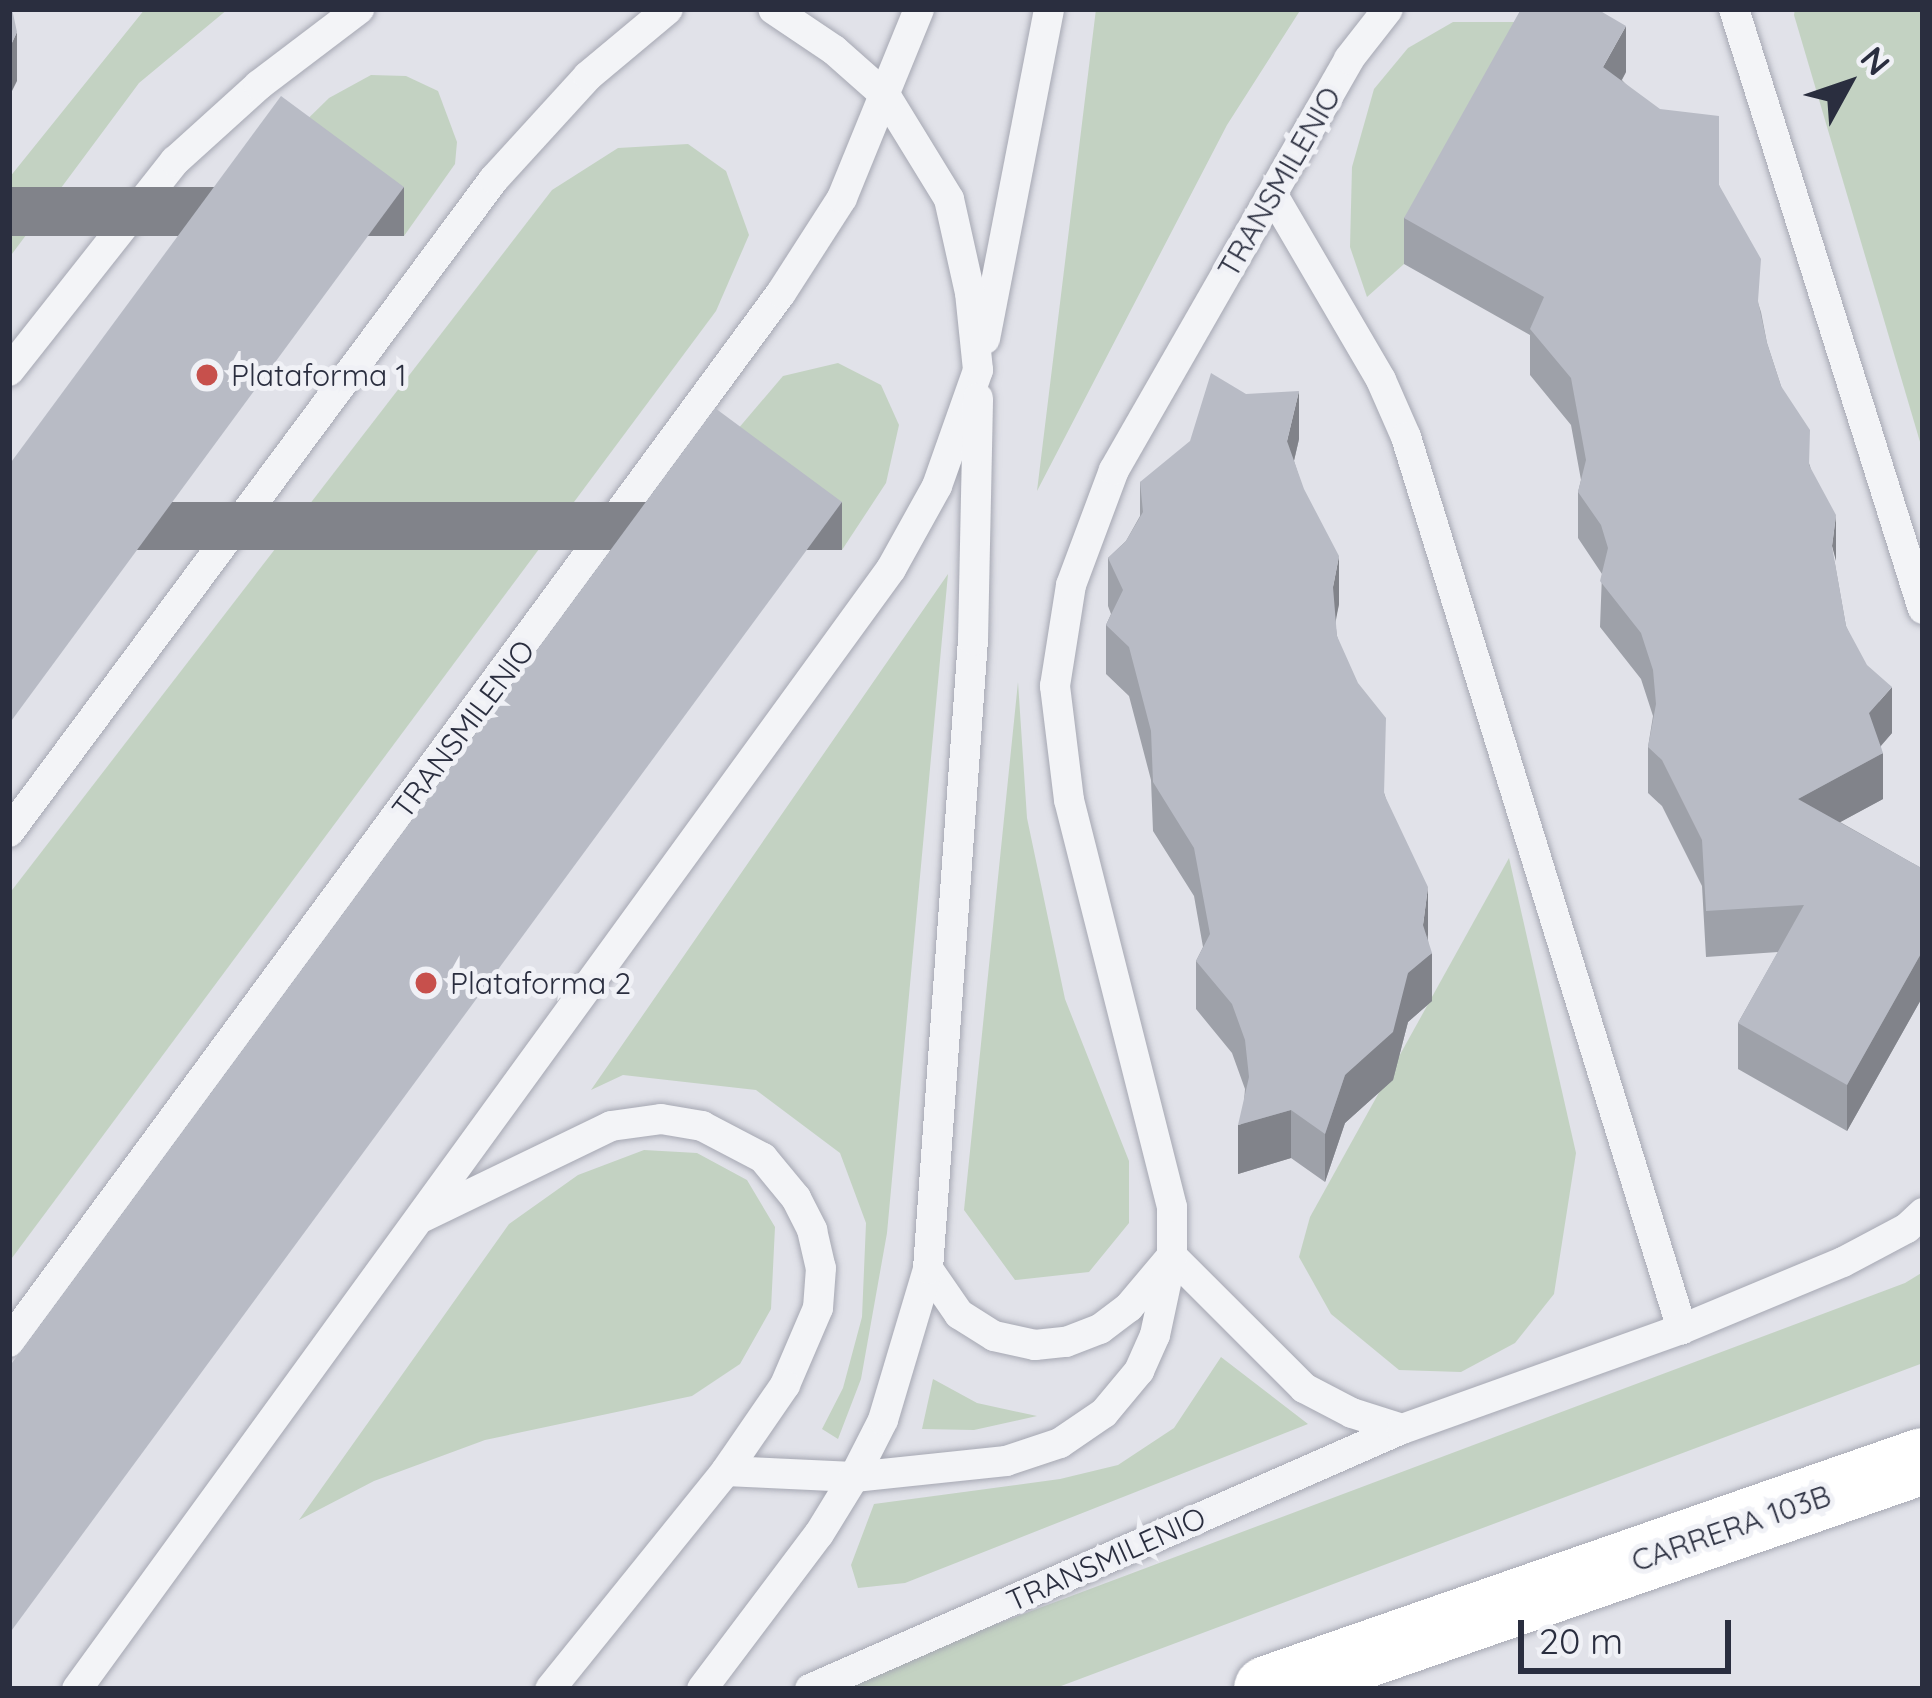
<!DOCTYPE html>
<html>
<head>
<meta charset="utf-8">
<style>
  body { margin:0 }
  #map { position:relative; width:1932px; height:1698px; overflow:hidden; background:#e1e2e9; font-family:Quicksand,sans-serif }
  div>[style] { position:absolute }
  .green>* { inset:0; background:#c3d2c2 }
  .roads { filter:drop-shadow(0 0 3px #a6a8b3) drop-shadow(0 0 3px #a6a8b3) }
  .lane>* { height:30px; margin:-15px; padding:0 15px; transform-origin:15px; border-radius:15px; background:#f3f4f7 }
  .secondary>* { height:66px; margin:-33px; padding:0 33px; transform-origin:33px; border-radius:33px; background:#fff }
  .wall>* { inset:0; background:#9ea1a9 }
  .shaded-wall>* { inset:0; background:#81838a; transform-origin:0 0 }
  .building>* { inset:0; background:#b8bbc5 }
  .dots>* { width:33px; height:33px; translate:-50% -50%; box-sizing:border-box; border:6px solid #f0f1f6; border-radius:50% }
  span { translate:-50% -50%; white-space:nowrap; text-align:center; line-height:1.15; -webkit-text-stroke:10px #f0f1f6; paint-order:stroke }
  .street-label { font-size:30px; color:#2a2e3f }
  .poi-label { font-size:30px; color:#2a2e3f }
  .left { translate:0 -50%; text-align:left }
  .frame { position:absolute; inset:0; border:12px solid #2a2e3f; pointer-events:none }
  .north { position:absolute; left:1788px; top:24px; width:120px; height:120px; -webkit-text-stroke:9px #f0f1f6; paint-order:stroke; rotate:50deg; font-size:33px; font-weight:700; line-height:48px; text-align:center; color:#2a2e3f }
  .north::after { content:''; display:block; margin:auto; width:42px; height:54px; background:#2a2e3f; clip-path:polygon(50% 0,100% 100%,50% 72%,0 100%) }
  .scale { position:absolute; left:1518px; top:1620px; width:213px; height:54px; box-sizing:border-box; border:6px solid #2a2e3f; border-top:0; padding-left:15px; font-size:36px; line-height:42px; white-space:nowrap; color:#2a2e3f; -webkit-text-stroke:9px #f0f1f6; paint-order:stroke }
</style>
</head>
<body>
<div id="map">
  <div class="green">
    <i style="clip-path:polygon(145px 9px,228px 9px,139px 83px,9px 258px,9px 178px)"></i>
    <i style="clip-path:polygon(1096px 9px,1301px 9px,1227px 125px,1037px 491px)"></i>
    <i style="clip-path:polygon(1795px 9px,1923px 9px,1923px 452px,1794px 15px)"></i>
    <i style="clip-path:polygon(1453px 22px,1539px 22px,1404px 264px,1367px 297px,1350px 247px,1352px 167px,1374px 89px,1408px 48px)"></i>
    <i style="clip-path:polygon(371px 75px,406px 76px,438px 91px,457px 142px,455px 164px,404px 236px,281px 145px,329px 98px)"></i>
    <i style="clip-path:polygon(688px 144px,726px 171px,749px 235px,716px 311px,9px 1262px,9px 894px,552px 190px,618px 148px)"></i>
    <i style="clip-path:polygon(838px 363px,881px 385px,899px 425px,886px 483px,842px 550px,715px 456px,783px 376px)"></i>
    <i style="clip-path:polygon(948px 574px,887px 1233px,861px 1379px,838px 1439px,822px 1429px,843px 1388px,862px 1317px,866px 1223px,840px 1153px,756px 1090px,623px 1075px,591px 1090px)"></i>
    <i style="clip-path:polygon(1018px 682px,1027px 818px,1065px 999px,1129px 1161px,1129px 1223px,1089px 1272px,1015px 1280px,964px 1210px)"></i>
    <i style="clip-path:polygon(1509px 858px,1576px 1153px,1554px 1294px,1515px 1343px,1461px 1372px,1399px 1370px,1331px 1314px,1299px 1257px,1310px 1217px)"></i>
    <i style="clip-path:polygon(644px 1150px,697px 1153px,747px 1180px,775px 1227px,771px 1309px,740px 1364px,692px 1396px,485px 1440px,374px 1481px,299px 1520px,509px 1224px,578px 1175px)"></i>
    <i style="clip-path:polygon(1923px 1272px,1923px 1363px,1053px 1689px,843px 1689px,877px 1669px,1905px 1283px)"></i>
    <i style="clip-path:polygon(1221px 1357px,1308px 1424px,905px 1583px,858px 1588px,851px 1565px,874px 1504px,1060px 1479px,1118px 1465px,1174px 1428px)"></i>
    <i style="clip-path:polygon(933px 1379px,977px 1403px,1037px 1416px,974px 1430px,922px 1429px)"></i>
  </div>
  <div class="roads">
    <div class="lane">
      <i style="left:1734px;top:9px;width:629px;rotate:72.52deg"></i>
      <i style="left:1273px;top:195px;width:214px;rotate:59.7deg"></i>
      <i style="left:1381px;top:380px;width:62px;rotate:66.3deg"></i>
      <i style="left:1406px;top:437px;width:934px;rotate:72.81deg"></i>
      <i style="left:985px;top:339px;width:336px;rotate:-79deg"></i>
      <i style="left:9px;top:371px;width:268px;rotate:-51.7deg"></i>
      <i style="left:175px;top:161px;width:113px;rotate:-42.1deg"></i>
      <i style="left:259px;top:85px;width:126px;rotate:-37.2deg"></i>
      <i style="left:9px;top:832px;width:813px;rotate:-53.4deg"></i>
      <i style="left:494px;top:179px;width:139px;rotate:-47.6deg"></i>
      <i style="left:588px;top:76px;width:104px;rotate:-39.9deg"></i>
      <i style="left:423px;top:1217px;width:209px;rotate:-25.8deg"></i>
      <i style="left:611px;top:1126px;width:50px;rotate:-8deg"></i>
      <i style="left:661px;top:1119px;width:42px;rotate:9.7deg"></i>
      <i style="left:702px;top:1126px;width:69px;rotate:27.7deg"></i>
      <i style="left:763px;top:1158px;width:52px;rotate:50.5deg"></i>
      <i style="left:796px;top:1198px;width:36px;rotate:63deg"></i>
      <i style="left:812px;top:1230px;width:39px;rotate:77deg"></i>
      <i style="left:821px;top:1268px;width:40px;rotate:94.3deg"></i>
      <i style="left:818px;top:1308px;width:84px;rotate:113.2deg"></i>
      <i style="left:785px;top:1385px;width:104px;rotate:124.5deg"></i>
      <i style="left:726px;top:1471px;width:280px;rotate:128.9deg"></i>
      <i style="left:928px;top:1269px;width:55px;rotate:55.4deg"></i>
      <i style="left:959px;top:1314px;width:41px;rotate:32.2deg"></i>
      <i style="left:994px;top:1336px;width:42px;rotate:12.4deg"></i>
      <i style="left:1035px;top:1345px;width:31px;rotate:-6deg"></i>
      <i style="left:1066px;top:1342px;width:36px;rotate:-21deg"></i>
      <i style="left:1100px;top:1329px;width:36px;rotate:-37deg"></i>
      <i style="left:1129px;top:1307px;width:67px;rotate:-49.9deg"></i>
      <i style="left:1172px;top:1256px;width:187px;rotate:45deg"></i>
      <i style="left:1304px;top:1388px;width:54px;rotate:27.5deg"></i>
      <i style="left:1352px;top:1413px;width:52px;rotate:17.7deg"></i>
      <i style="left:9px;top:1342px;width:1302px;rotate:-53.65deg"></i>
      <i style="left:781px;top:293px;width:113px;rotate:-57.3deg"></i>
      <i style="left:842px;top:198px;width:204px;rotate:-67.8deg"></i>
      <i style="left:726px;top:1471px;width:128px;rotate:2.7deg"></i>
      <i style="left:854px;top:1477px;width:153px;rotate:-6deg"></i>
      <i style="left:1006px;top:1461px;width:57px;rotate:-18.4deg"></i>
      <i style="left:1060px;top:1443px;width:53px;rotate:-34.3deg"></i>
      <i style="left:1104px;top:1413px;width:55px;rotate:-50.2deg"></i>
      <i style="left:1139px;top:1371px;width:39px;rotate:-66deg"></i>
      <i style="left:1155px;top:1335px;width:81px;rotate:-77.9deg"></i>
      <i style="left:1172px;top:1256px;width:49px;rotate:-90deg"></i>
      <i style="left:1172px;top:1207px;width:420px;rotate:-104.2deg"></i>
      <i style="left:1069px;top:800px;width:115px;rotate:-97deg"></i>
      <i style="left:1055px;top:686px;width:102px;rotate:-81deg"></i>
      <i style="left:1071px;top:585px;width:123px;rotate:-69.5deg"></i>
      <i style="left:1114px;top:470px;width:473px;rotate:-60.2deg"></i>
      <i style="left:1349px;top:59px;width:63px;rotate:-52deg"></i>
      <i style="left:77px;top:1689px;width:1385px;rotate:-53.99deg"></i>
      <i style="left:891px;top:569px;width:95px;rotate:-61deg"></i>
      <i style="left:937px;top:486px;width:123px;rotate:-70.5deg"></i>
      <i style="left:978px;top:370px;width:77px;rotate:-95.9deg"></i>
      <i style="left:970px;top:293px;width:96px;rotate:-102.6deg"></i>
      <i style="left:949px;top:199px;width:121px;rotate:-121.5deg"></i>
      <i style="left:886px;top:96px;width:69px;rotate:-138.5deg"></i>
      <i style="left:834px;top:50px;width:73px;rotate:-146.1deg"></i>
      <i style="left:702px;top:1689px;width:194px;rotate:-53deg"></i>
      <i style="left:819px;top:1534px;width:67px;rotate:-58.4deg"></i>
      <i style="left:854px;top:1477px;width:64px;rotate:-63deg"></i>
      <i style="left:883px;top:1420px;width:158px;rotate:-73.4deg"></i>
      <i style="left:928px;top:1269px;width:631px;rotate:-85.91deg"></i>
      <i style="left:973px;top:640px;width:242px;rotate:-88.8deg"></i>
      <i style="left:810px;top:1689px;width:647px;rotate:-23.71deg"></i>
      <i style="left:1402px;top:1429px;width:297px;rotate:-19.7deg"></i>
      <i style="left:1682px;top:1329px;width:174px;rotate:-22.6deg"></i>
      <i style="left:1843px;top:1262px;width:72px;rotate:-28deg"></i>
      <i style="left:1907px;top:1228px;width:22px;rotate:-43deg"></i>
    </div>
    <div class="secondary">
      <i style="left:1267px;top:1689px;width:694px;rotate:-19.17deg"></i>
    </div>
  </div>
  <div class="wall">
    <i style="clip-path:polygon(1626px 72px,1622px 80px,1719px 185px,1761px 312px,1767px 343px,1781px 386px,1810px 466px,1835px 564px,1846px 626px,1892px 733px,1881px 746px,1883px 799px,1840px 822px,1923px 869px,1923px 996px,1847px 1131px,1738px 1069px,1738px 1023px,1778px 952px,1706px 957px,1702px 886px,1662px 806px,1648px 793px,1648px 747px,1653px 716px,1641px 679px,1600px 627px,1602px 574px,1578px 538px,1578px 492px,1581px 480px,1571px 425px,1530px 375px,1530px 335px,1404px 264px,1404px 218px)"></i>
    <i style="clip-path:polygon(1299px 439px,1294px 461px,1339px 604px,1335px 621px,1337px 636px,1428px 939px,1432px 1001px,1408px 1022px,1393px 1080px,1345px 1123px,1325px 1182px,1291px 1158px,1238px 1174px,1245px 1089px,1232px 1053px,1196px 1009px,1196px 961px,1203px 947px,1194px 896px,1153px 831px,1151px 780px,1129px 696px,1106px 674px,1106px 625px,1111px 614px,1108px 606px,1108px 558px,1126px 541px,1140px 516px,1140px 482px)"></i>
  </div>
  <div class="shaded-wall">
    <i style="clip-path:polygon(1626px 26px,1626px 72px,1603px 113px,1603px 67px)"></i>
    <i style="clip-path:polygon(17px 32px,17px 81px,9px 97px,9px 49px)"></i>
    <i style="left:404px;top:187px;width:49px;height:667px;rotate:90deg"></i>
    <i style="clip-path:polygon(1299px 391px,1299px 439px,1287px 490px,1287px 441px)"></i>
    <i style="left:842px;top:502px;width:48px;height:1405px;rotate:90deg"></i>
    <i style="clip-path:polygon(1836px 515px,1836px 561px,1832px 546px)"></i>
    <i style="clip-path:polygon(1339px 556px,1339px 604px,1333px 635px,1333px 587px)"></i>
    <i style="clip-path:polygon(1892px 687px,1892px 733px,1869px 759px,1869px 713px)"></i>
    <i style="clip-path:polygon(1883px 753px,1883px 799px,1798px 845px,1798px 799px)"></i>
    <i style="clip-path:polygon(1428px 887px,1428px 935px,1425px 958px,1432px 953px,1432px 1001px,1408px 1022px,1393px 1080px,1345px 1123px,1325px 1182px,1325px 1134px,1345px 1075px,1408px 973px,1423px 925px)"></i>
    <i style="clip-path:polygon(1923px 950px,1923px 996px,1847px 1131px,1847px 1085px)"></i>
    <i style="clip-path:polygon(1291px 1110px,1291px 1158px,1238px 1174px,1238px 1125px)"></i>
  </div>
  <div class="building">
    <i style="clip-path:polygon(9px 9px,12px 9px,17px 32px,9px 49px)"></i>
    <i style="clip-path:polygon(1521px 9px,1597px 9px,1626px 26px,1603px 67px,1660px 109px,1719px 116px,1719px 185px,1761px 259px,1758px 301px,1767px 343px,1781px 386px,1810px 430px,1809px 465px,1836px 515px,1832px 546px,1846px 626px,1867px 665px,1892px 687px,1869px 713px,1883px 753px,1798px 799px,1923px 869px,1923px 950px,1847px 1085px,1738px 1023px,1804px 905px,1706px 911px,1702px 840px,1662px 760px,1648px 747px,1656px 704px,1653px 670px,1641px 633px,1600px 581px,1608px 548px,1601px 525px,1578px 492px,1586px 460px,1571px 378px,1530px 329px,1544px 297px,1404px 218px)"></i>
    <i style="clip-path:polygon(281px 96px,404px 187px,9px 724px,9px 465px)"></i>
    <i style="clip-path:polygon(1211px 373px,1246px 394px,1299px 391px,1287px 441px,1304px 489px,1339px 556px,1333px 587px,1337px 636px,1358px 683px,1386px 718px,1384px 794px,1428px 887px,1423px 925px,1432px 953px,1408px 973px,1393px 1032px,1345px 1075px,1325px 1134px,1291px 1110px,1238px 1125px,1249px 1077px,1245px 1040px,1232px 1004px,1196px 961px,1210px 934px,1194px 848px,1153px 782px,1151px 731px,1129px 647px,1106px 625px,1123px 590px,1108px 558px,1126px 541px,1143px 512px,1140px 482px,1190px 441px)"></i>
    <i style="clip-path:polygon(715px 408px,842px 502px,9px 1634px,9px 1367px)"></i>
  </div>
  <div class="dots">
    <i style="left:207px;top:375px;background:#c7504c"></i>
    <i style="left:426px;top:983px;background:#c7504c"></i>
  </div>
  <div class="street-label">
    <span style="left:1279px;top:182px;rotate:-60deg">TRANSMILENIO</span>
    <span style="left:463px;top:729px;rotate:-53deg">TRANSMILENIO</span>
    <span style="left:1731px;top:1528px;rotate:-19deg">CARRERA 103B</span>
    <span style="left:1106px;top:1559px;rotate:-24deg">TRANSMILENIO</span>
  </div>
  <div class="poi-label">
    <span class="left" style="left:231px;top:375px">Plataforma 1</span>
    <span class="left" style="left:450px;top:983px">Plataforma 2</span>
  </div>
  <div class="frame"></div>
  <div class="north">N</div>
  <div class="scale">20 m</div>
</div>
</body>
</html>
